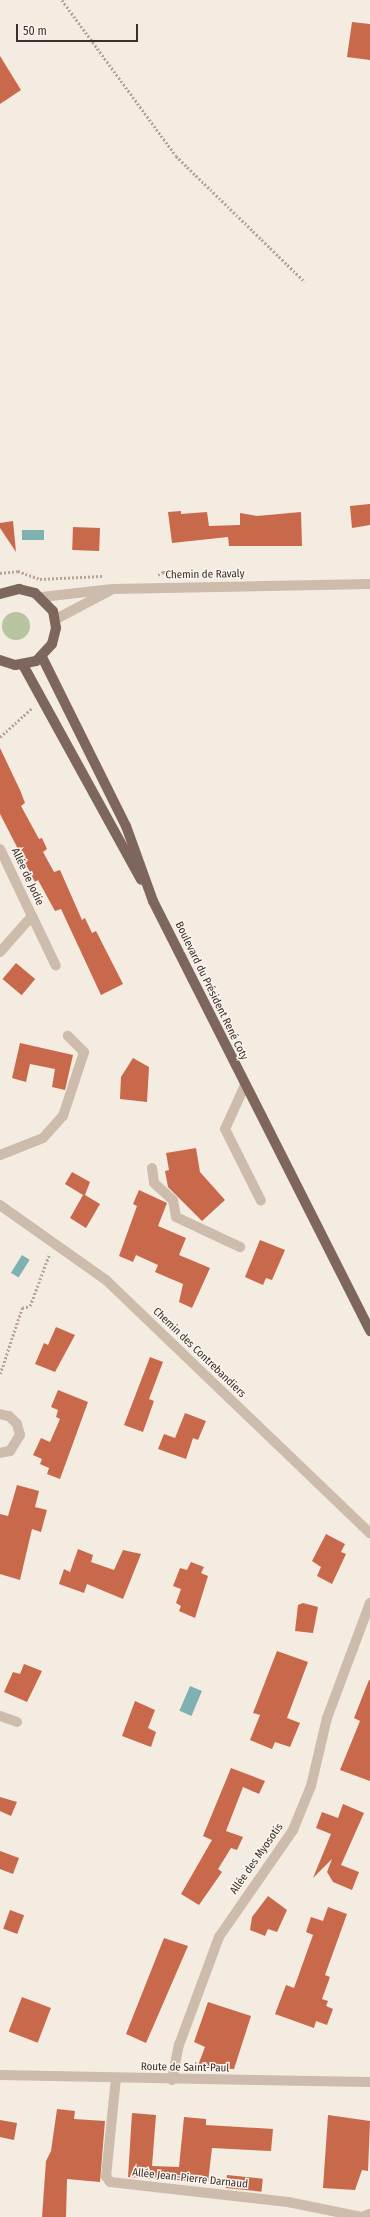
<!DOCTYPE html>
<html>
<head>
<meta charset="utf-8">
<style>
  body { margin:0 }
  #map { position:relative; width:370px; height:2217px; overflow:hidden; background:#f4ebe1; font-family:"Fira Sans Condensed",sans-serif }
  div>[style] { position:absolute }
  .green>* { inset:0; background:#b8c4a0 }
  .round { border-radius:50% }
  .water>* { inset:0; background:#7fb0b2; transform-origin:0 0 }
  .building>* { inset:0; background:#c8694b; transform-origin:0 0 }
  .path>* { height:2.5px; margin-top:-1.25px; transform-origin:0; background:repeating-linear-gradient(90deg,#b9a596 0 2px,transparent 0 4px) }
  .minor>* { height:10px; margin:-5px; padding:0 5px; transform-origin:5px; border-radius:5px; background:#cdbbac }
  .major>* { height:10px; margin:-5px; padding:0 5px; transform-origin:5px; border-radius:5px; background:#7d675c }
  span { translate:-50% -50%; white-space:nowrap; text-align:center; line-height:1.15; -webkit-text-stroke:3px #fbf5ee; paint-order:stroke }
  .street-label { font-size:11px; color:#3b302b }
  .scale { position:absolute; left:16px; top:24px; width:122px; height:18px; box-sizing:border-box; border:2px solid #3b302b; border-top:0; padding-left:5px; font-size:12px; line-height:14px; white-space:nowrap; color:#3b302b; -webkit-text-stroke:3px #fbf5ee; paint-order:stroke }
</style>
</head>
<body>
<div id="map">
  <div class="green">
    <i class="round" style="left:2px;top:612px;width:28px;height:28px"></i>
  </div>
  <div class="water">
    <i style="left:22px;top:530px;width:22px;height:10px"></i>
    <i style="left:22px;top:1255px;width:9px;height:21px;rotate:32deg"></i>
    <i style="left:190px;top:1686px;width:13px;height:27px;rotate:23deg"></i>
  </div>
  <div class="building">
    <i style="clip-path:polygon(352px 22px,370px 24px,370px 60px,347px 57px)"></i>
    <i style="clip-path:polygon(0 56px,21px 90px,0 104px)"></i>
    <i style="clip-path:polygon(370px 504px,370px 525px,352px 528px,350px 506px)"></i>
    <i style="clip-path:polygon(181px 511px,181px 514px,207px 512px,209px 526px,240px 525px,240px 513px,257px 516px,301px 512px,302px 546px,229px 546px,228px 537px,172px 543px,168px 512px)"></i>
    <i style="clip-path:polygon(13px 521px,16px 552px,0 528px,0 523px)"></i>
    <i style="left:73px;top:527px;width:27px;height:23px;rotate:2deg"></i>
    <i style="clip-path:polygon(0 748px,20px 790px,25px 803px,21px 806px,39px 839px,42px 838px,47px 849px,43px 852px,54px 872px,60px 870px,82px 920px,85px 918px,92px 933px,96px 931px,123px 984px,101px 995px,61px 909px,55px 911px,38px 880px,35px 882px,0 814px)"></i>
    <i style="left:16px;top:963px;width:25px;height:21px;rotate:40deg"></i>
    <i style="clip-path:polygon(20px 1043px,73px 1055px,65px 1090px,52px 1087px,55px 1069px,30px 1064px,26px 1082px,12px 1078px)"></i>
    <i style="clip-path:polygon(133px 1058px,149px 1067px,147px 1102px,120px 1099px,121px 1077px)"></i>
    <i style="clip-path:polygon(196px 1148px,200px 1172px,225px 1200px,202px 1221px,168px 1187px,165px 1171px,169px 1170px,166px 1153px)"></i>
    <i style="clip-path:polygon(72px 1172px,90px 1182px,85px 1195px,100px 1204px,86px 1228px,70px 1218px,83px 1195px,65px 1184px)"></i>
    <i style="clip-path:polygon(139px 1190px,167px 1203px,158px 1226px,186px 1238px,179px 1255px,210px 1268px,192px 1308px,179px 1302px,183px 1284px,155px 1272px,158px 1265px,136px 1255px,133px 1262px,119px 1256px,137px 1206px,133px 1204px)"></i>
    <i style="clip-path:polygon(260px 1240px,285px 1250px,272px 1280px,266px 1278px,263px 1285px,245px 1277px)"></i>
    <i style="clip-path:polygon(56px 1327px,75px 1335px,55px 1372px,35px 1364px,44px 1343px,48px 1345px)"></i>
    <i style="clip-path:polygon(150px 1357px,163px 1362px,149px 1399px,154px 1401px,143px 1432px,124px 1425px)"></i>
    <i style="clip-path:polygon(58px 1390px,88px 1402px,60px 1479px,47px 1474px,49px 1468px,40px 1464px,42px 1459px,33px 1455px,41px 1438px,50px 1442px,60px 1419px,56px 1417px,58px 1410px,51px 1407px)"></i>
    <i style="clip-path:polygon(185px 1413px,206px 1421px,198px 1440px,193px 1438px,186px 1459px,158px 1449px,164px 1434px,175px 1438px)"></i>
    <i style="clip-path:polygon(17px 1485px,39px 1491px,35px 1507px,47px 1510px,41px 1532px,32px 1529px,20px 1580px,0 1574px,0 1514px,8px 1516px)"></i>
    <i style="clip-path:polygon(326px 1534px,345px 1544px,341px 1552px,346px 1554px,332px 1584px,317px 1576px,321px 1567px,312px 1561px)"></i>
    <i style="clip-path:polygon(78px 1549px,93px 1555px,91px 1562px,114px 1570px,123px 1550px,141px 1554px,123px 1599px,87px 1584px,84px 1593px,59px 1584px,64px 1569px,70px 1572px)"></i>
    <i style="clip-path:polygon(191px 1562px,204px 1567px,201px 1573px,208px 1576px,195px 1618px,179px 1611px,181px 1606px,176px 1603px,181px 1589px,173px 1586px,180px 1568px,187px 1570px)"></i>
    <i style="clip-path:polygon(303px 1603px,318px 1607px,313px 1633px,295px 1631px,298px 1605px)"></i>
    <i style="clip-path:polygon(277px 1651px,308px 1662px,287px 1718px,300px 1723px,290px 1747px,275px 1742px,272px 1749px,250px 1740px,260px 1715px,253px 1713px)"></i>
    <i style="clip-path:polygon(24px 1664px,42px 1671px,27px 1702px,4px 1692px,13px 1672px,20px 1674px)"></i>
    <i style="clip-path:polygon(369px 1680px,370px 1680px,370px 1781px,340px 1770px,360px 1721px,354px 1718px)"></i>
    <i style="clip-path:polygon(135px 1701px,155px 1710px,148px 1728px,156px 1732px,151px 1747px,122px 1736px)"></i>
    <i style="clip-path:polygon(231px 1768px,265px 1781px,259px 1794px,243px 1787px,226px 1831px,243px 1837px,237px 1850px,231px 1848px,218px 1869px,222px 1872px,199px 1905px,181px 1894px,212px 1840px,203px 1836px)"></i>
    <i style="clip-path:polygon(0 1797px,17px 1802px,11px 1816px,0 1811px)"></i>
    <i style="clip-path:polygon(343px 1804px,364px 1813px,341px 1865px,359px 1872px,352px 1890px,333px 1882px,327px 1872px,332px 1859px,313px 1878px,331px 1834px,316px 1828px,322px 1812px,338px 1818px)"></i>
    <i style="clip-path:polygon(0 1851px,19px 1858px,13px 1874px,0 1869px)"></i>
    <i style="clip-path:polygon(268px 1896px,287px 1910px,277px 1932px,268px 1929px,265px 1936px,250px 1930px,252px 1917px)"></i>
    <i style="clip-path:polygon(328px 1907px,347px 1914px,325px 1975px,330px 1977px,322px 1999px,328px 2001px,326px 2006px,333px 2009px,327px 2025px,316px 2021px,314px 2028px,275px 2014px,286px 1985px,294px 1988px,313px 1935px,306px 1932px,311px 1917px,323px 1921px)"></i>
    <i style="left:10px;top:1910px;width:15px;height:20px;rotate:20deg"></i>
    <i style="clip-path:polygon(164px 1938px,188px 1946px,146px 2043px,126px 2034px)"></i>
    <i style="left:22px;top:1997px;width:31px;height:37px;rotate:21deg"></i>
    <i style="clip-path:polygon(208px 2002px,251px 2016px,234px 2069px,197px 2068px,205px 2047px,194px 2042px)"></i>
    <i style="clip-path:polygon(57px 2109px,75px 2111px,74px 2119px,105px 2121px,100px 2182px,67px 2179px,66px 2217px,42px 2217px,46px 2161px,51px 2151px)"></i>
    <i style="clip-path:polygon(132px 2113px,156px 2115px,152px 2166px,179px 2167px,184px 2117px,206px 2119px,206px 2125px,273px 2129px,271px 2151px,212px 2148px,208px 2182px,128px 2177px)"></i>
    <i style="clip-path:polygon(328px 2115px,370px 2121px,368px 2171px,362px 2170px,355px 2190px,323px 2188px)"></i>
    <i style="clip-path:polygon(0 2120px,17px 2123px,14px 2140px,0 2137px)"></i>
    <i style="left:227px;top:2175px;width:36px;height:13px;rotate:6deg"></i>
  </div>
  <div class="path">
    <i style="left:62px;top:0;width:193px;rotate:53.8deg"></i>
    <i style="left:176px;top:156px;width:180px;rotate:44.3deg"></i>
    <i style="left:0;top:573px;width:18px;rotate:-6deg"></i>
    <i style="left:18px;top:571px;width:23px;rotate:20deg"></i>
    <i style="left:40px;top:579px;width:62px;rotate:-2.8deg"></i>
    <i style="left:158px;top:575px;width:6px;rotate:-31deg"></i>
    <i style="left:163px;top:572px;width:35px;rotate:2deg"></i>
    <i style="left:0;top:737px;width:43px;rotate:-42.2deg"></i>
    <i style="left:0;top:1374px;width:70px;rotate:-71.6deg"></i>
    <i style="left:22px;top:1308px;width:8px;rotate:-14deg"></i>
    <i style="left:30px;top:1306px;width:54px;rotate:-69.6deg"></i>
  </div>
  <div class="minor">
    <i style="left:42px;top:597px;width:71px;rotate:-6.4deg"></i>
    <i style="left:113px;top:589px;width:257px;rotate:-1.1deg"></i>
    <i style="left:56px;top:619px;width:62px;rotate:-27.8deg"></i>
    <i style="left:0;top:849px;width:74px;rotate:64.5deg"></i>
    <i style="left:32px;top:916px;width:48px;rotate:131.6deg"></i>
    <i style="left:32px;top:916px;width:55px;rotate:64.4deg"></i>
    <i style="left:245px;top:1085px;width:48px;rotate:114.4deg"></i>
    <i style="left:225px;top:1129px;width:80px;rotate:63.4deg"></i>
    <i style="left:0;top:1155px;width:46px;rotate:-21.6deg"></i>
    <i style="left:43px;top:1138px;width:30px;rotate:-48deg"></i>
    <i style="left:63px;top:1116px;width:67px;rotate:-71.8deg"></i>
    <i style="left:84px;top:1052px;width:23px;rotate:-135deg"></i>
    <i style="left:152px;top:1168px;width:15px;rotate:82deg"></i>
    <i style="left:154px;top:1183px;width:25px;rotate:42deg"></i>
    <i style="left:173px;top:1200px;width:17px;rotate:80deg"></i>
    <i style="left:176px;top:1217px;width:71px;rotate:25.1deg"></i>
    <i style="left:0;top:1205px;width:130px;rotate:35.3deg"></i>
    <i style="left:106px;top:1280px;width:366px;rotate:43.8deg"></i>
    <i style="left:0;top:1414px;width:9px;rotate:13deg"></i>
    <i style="left:9px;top:1416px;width:11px;rotate:45deg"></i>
    <i style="left:17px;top:1424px;width:11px;rotate:75deg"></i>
    <i style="left:20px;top:1435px;width:19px;rotate:122deg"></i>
    <i style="left:10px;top:1451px;width:10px;rotate:169deg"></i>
    <i style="left:0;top:1716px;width:18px;rotate:19deg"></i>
    <i style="left:0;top:2075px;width:370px;rotate:1.1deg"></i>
    <i style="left:116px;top:2078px;width:99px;rotate:95.8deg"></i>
    <i style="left:106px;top:2176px;width:7px;rotate:56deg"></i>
    <i style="left:110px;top:2182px;width:179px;rotate:6.4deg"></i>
    <i style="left:288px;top:2202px;width:76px;rotate:11.5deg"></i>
    <i style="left:362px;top:2217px;width:9px;rotate:-21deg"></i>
    <i style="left:172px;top:2080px;width:36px;rotate:-79deg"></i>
    <i style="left:179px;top:2045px;width:115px;rotate:-69.7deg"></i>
    <i style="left:219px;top:1937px;width:130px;rotate:-55.3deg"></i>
    <i style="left:293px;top:1830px;width:48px;rotate:-67.8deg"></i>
    <i style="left:311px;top:1786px;width:70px;rotate:-76.8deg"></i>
    <i style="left:327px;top:1718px;width:123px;rotate:-69.5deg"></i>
  </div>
  <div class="major">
    <i style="left:0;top:594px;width:20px;rotate:-15deg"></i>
    <i style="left:19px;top:589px;width:16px;rotate:14deg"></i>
    <i style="left:35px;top:593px;width:25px;rotate:45deg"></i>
    <i style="left:53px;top:611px;width:17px;rotate:80deg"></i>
    <i style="left:56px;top:628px;width:16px;rotate:104deg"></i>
    <i style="left:52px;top:644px;width:23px;rotate:133deg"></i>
    <i style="left:36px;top:661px;width:21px;rotate:169deg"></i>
    <i style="left:15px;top:665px;width:16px;rotate:-162deg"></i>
    <i style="left:42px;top:657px;width:189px;rotate:63.6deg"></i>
    <i style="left:126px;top:826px;width:80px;rotate:70.2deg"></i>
    <i style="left:153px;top:901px;width:482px;rotate:63.2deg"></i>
    <i style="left:23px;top:665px;width:245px;rotate:61.2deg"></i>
  </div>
  <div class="street-label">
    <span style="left:205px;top:575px;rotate:-1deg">Chemin de Ravaly</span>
    <span style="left:27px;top:877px;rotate:65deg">Allée de Jodie</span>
    <span style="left:211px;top:991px;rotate:64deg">Boulevard du Président René Coty</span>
    <span style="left:199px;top:1353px;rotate:44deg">Chemin des Contrebandiers</span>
    <span style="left:257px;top:1859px;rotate:-55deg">Allée des Myosotis</span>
    <span style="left:185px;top:2068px;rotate:1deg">Route de Saint-Paul</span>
    <span style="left:190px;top:2179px;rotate:6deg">Allée Jean-Pierre Darnaud</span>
  </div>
  <div class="scale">50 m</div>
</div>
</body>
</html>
